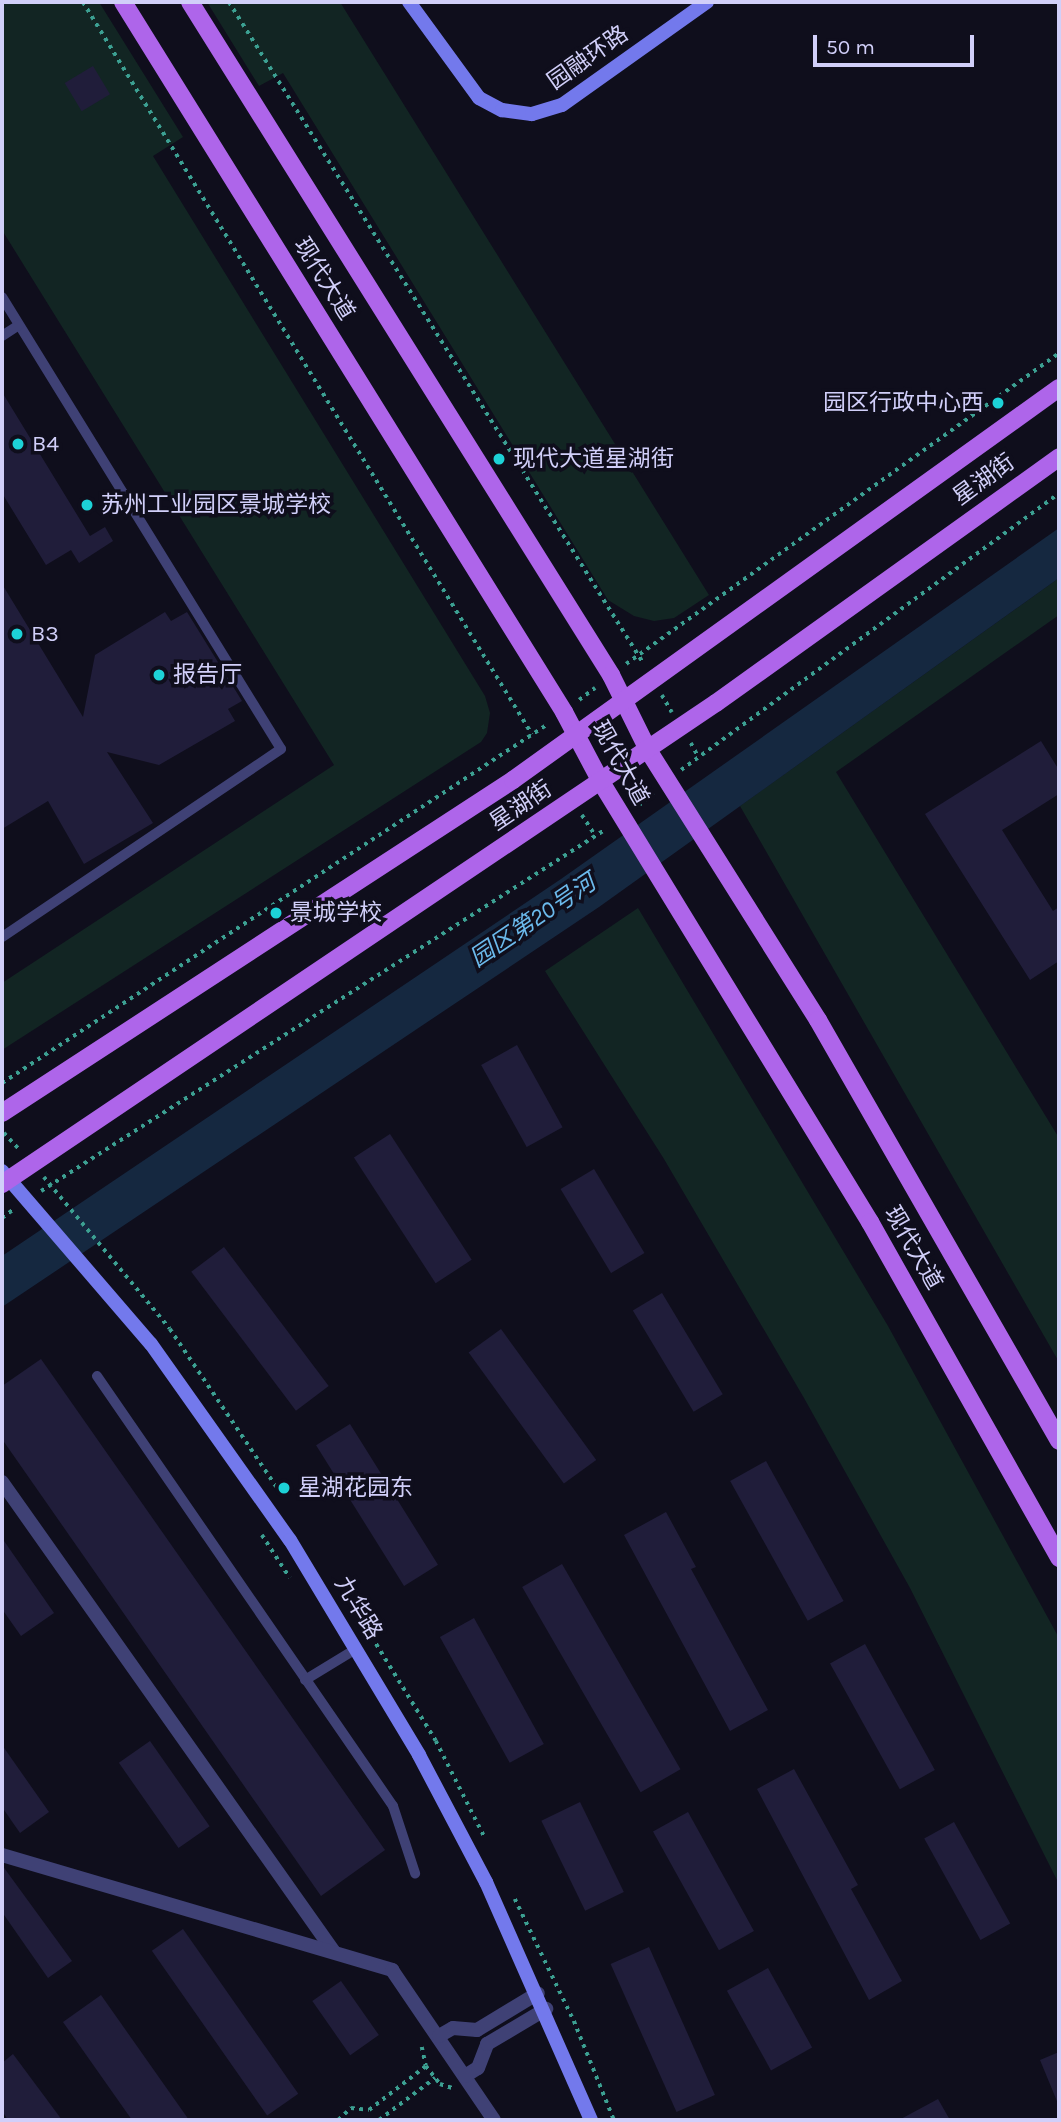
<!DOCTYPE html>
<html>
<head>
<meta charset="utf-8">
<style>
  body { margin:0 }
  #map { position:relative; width:1061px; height:2122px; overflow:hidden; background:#0f0e1c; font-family:Karla,"Noto Sans SC",sans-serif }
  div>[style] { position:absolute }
  .green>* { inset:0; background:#122523 }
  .water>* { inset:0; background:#152840 }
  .building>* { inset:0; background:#201d3a; transform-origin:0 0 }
  .path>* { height:3.5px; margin-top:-1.75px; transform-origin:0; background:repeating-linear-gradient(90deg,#3ca092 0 3.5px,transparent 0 8.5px) }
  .lane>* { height:10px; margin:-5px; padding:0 5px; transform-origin:5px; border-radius:5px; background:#3f4175 }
  .street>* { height:14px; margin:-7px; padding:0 7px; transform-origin:7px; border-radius:7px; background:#3f4175 }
  .secondary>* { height:14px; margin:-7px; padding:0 7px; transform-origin:7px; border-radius:7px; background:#7379ec }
  .primary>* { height:18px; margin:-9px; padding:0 9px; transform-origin:9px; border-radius:9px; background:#ae65ea }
  .dots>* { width:19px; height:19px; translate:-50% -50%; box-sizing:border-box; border:4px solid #0f0e1c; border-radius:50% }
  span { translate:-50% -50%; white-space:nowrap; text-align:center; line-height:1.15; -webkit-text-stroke:7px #0f0e1c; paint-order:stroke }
  .street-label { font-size:23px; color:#d1cff9 }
  .poi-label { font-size:23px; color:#d1cff9 }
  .right { translate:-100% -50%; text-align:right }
  .left { translate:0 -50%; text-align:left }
  .water-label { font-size:24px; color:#6bb9eb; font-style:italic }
  .frame { position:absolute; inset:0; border:4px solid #d1cff9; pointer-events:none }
  .scale { position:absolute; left:813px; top:35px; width:161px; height:32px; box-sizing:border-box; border:4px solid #d1cff9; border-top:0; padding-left:9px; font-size:21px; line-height:24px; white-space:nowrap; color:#d1cff9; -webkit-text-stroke:5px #0f0e1c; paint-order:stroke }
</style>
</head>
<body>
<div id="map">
  <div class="green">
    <i style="clip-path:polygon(2px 2px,99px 2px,183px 137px,153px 156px,485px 696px,490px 713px,487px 733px,481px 742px,2px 1050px,2px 983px,334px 765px,2px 230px)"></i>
    <i style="clip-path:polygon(207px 2px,340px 2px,709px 595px,674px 618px,654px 621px,634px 616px,608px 600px,283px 73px,259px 86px)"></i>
    <i style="clip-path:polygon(1059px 578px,1059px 615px,836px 772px,1059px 1138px,1059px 1362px,740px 806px)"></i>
    <i style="clip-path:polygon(638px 908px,888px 1326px,1059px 1638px,1059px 1884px,910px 1588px,804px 1398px,664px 1159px,545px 971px)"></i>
  </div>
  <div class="water">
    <i style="clip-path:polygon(1059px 528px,1059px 578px,599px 907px,2px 1307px,2px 1256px,561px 879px)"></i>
  </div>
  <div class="building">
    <i style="left:93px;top:66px;width:33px;height:33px;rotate:59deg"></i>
    <i style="clip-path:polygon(2px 392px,90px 536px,105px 527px,113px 541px,79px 563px,71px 550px,46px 565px,2px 493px)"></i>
    <i style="clip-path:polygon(2px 584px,83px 717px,95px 655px,165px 612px,171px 621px,187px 612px,242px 701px,228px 709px,235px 721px,159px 765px,107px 752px,153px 823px,84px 864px,48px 801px,2px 829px)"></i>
    <i style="clip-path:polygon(1041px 741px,1059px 770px,1059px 794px,1002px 830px,1053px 911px,1059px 907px,1059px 961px,1030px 980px,925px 814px)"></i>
    <i style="left:517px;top:1045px;width:94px;height:41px;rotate:61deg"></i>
    <i style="left:390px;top:1134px;width:150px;height:43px;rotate:57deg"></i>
    <i style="left:594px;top:1169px;width:98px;height:39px;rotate:59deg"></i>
    <i style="left:224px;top:1247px;width:174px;height:41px;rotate:53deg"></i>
    <i style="left:662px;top:1293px;width:118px;height:34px;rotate:59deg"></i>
    <i style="left:501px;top:1329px;width:162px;height:40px;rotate:54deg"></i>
    <i style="clip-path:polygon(41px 1359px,385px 1850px,321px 1896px,2px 1439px,2px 1386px)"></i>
    <i style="left:350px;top:1424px;width:166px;height:40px;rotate:58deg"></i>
    <i style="left:766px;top:1461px;width:160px;height:41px;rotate:61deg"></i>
    <i style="clip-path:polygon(666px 1512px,696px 1567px,691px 1569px,768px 1710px,730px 1731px,624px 1535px)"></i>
    <i style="clip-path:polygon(2px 1538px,54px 1613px,21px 1636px,2px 1609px)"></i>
    <i style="left:562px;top:1564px;width:237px;height:46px;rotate:60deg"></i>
    <i style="left:474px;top:1618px;width:144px;height:39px;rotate:61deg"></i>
    <i style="left:865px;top:1644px;width:144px;height:40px;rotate:61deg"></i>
    <i style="left:150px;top:1741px;width:104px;height:38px;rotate:55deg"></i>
    <i style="clip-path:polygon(2px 1745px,49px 1812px,20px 1833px,2px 1807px)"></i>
    <i style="clip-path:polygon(794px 1769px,858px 1885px,851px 1889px,902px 1981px,869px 2000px,757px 1789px)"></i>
    <i style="left:580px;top:1802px;width:100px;height:43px;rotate:64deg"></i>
    <i style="left:688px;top:1812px;width:136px;height:40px;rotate:61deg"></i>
    <i style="left:954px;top:1822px;width:116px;height:34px;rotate:61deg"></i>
    <i style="clip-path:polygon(2px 1865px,72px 1961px,48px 1978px,2px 1912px)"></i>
    <i style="left:183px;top:1929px;width:201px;height:38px;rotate:55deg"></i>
    <i style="left:649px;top:1947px;width:162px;height:42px;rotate:66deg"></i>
    <i style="left:768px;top:1968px;width:91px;height:47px;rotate:61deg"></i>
    <i style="left:341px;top:1981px;width:66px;height:35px;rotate:55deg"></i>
    <i style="clip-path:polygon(101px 1995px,189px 2120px,132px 2120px,63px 2022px)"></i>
    <i style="clip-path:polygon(1059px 2052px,1059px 2106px,1040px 2060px)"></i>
    <i style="clip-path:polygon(13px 2054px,62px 2120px,8px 2120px,2px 2111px,2px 2063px)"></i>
    <i style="clip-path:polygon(938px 2099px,950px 2120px,899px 2120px)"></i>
  </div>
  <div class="path">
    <i style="left:83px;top:2px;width:859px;rotate:58.48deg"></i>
    <i style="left:229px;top:2px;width:781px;rotate:57.92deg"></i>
    <i style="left:626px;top:664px;width:533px;rotate:-35.69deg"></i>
    <i style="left:662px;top:695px;width:20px;rotate:60deg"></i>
    <i style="left:579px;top:700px;width:20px;rotate:-37deg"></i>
    <i style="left:691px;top:743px;width:15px;rotate:62deg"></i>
    <i style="left:681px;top:770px;width:469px;rotate:-36.2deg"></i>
    <i style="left:638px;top:806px;width:20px;rotate:-41deg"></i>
    <i style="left:582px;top:815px;width:24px;rotate:57deg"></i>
    <i style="left:2px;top:1083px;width:653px;rotate:-33.33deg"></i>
    <i style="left:4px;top:1133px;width:23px;rotate:47deg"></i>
    <i style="left:44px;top:1177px;width:197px;rotate:50.3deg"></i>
    <i style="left:170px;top:1329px;width:193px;rotate:56deg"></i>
    <i style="left:41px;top:1191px;width:671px;rotate:-32.65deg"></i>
    <i style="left:2px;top:1218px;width:15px;rotate:-37deg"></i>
    <i style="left:262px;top:1535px;width:51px;rotate:56.9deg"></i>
    <i style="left:354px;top:1608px;width:156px;rotate:58.3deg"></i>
    <i style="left:436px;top:1741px;width:109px;rotate:63.2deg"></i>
    <i style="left:515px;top:1899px;width:136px;rotate:64.2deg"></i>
    <i style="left:574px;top:2021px;width:107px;rotate:68deg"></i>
    <i style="left:422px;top:2047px;width:19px;rotate:78deg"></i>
    <i style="left:426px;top:2066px;width:23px;rotate:52deg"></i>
    <i style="left:440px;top:2084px;width:13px;rotate:18deg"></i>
    <i style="left:338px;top:2120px;width:18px;rotate:-43deg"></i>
    <i style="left:351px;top:2108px;width:18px;rotate:6deg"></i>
    <i style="left:369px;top:2110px;width:72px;rotate:-37.7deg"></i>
    <i style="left:379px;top:2120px;width:70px;rotate:-36.9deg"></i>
  </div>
  <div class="lane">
    <i style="left:2px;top:297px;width:531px;rotate:58.31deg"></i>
    <i style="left:281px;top:749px;width:336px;rotate:146deg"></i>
    <i style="left:2px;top:336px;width:20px;rotate:-33deg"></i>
    <i style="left:97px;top:1376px;width:522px;rotate:55.46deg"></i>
    <i style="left:393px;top:1806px;width:71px;rotate:71.8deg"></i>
    <i style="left:305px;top:1680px;width:60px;rotate:-31.3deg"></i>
  </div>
  <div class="street">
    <i style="left:2px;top:1482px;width:575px;rotate:54.76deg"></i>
    <i style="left:2px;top:1855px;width:407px;rotate:16.4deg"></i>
    <i style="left:392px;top:1970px;width:181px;rotate:55.8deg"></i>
    <i style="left:439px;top:2036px;width:16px;rotate:-30deg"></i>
    <i style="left:453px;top:2028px;width:24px;rotate:5deg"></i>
    <i style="left:477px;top:2030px;width:71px;rotate:-31.2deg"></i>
    <i style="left:465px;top:2076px;width:15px;rotate:-32deg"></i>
    <i style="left:478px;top:2068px;width:26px;rotate:-69deg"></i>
    <i style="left:487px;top:2044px;width:69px;rotate:-30.7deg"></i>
  </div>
  <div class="secondary">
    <i style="left:409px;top:2px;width:119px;rotate:53.9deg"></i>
    <i style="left:479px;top:98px;width:26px;rotate:28deg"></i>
    <i style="left:502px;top:110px;width:30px;rotate:8deg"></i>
    <i style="left:532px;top:114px;width:31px;rotate:-17deg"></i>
    <i style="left:562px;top:105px;width:178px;rotate:-35.4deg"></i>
    <i style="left:2px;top:1171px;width:228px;rotate:49.3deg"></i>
    <i style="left:151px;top:1344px;width:240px;rotate:54.7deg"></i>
    <i style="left:290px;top:1540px;width:251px;rotate:59deg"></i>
    <i style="left:419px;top:1755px;width:144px;rotate:62.2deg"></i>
    <i style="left:486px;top:1882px;width:260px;rotate:66.2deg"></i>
  </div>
  <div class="primary">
    <i style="left:123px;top:2px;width:836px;rotate:58.15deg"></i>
    <i style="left:564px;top:712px;width:79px;rotate:62.1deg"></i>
    <i style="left:601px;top:782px;width:516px;rotate:58.56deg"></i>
    <i style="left:870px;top:1222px;width:386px;rotate:60.6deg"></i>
    <i style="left:190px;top:2px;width:794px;rotate:57.97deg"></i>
    <i style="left:611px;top:675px;width:84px;rotate:63.7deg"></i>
    <i style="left:648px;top:750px;width:319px;rotate:57.8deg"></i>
    <i style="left:818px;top:1020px;width:485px;rotate:60.2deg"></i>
    <i style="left:2px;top:1113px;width:610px;rotate:-33.09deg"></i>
    <i style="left:513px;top:780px;width:672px;rotate:-35.68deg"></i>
    <i style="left:2px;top:1184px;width:861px;rotate:-33.97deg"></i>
    <i style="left:716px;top:703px;width:422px;rotate:-35.6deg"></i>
  </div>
  <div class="dots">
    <i style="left:998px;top:403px;background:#1dd2d7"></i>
    <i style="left:18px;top:444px;background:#1dd2d7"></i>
    <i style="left:499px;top:459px;background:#1dd2d7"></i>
    <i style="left:87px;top:505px;background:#1dd2d7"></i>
    <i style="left:17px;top:634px;background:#1dd2d7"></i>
    <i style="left:159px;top:675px;background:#1dd2d7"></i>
    <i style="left:276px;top:913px;background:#1dd2d7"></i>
    <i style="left:284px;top:1488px;background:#1dd2d7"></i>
  </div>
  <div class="street-label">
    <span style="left:588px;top:58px;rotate:-35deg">园融环路</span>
    <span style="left:324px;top:279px;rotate:58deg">现代大道</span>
    <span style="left:984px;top:480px;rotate:-36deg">星湖街</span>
    <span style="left:620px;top:763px;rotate:61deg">现代大道</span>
    <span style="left:521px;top:806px;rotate:-34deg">星湖街</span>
    <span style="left:913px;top:1248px;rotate:60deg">现代大道</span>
    <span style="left:358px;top:1608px;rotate:59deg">九华路</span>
  </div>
  <div class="poi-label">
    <span class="right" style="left:984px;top:403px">园区行政中心西</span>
    <span class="left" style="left:32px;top:444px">B4</span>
    <span class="left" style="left:513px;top:459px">现代大道星湖街</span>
    <span class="left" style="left:101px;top:505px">苏州工业园区景城学校</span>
    <span class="left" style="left:31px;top:634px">B3</span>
    <span class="left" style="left:173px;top:675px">报告厅</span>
    <span class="left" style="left:290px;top:913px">景城学校</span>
    <span class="left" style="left:298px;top:1488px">星湖花园东</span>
  </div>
  <div class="water-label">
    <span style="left:533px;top:921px;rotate:-34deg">园区第20号河</span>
  </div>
  <div class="frame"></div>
  <div class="scale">50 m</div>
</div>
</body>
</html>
